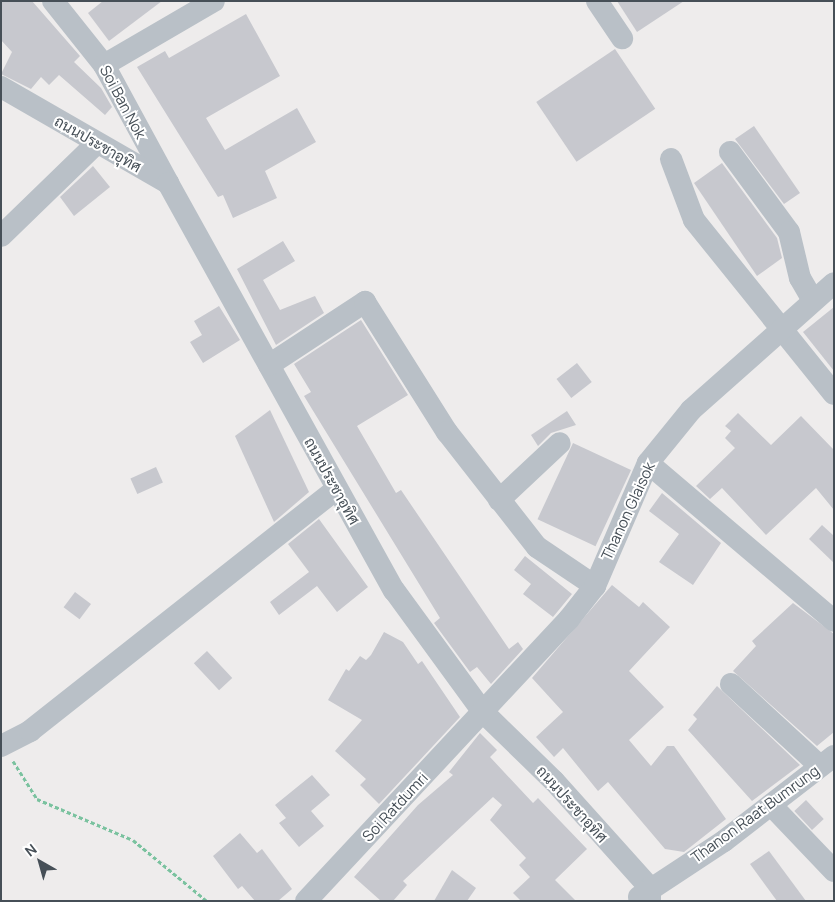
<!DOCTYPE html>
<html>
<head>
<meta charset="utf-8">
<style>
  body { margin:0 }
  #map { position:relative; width:835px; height:902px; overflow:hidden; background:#eeecec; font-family:Manrope,Sarabun,sans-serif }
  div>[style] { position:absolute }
  .building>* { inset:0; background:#c7c8ce; transform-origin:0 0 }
  .path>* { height:3px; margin-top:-1.5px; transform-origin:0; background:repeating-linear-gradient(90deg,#7ac29f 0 4px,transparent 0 6.5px) }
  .minor>* { height:22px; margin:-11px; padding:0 11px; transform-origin:11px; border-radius:11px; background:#b9c0c7 }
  span { translate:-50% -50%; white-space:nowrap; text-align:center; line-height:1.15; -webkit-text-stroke:4px #fff; paint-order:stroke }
  .street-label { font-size:15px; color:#464f57 }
  .frame { position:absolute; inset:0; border:2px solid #464f57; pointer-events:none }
  .north { position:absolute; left:15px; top:837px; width:50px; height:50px; -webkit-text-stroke:4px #fff; paint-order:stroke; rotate:322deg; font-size:14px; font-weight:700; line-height:20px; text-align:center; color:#464f57 }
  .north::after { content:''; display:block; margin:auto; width:18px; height:22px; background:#464f57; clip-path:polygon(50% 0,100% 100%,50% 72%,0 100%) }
</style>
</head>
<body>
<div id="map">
  <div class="building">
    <i style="clip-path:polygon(1px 1px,32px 1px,80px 56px,74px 62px,101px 88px,112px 107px,105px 115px,59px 75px,49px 85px,41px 77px,31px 89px,1px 74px,12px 52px,1px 40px)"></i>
    <i style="clip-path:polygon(103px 1px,162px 1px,109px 41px,88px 13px)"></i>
    <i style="clip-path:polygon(617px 1px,684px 1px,637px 32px)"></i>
    <i style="clip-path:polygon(246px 14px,280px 76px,206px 118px,225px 150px,297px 108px,316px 142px,265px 171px,277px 198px,233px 218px,223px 195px,218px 197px,137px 67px,165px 51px,169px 58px)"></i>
    <i style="left:615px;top:49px;width:72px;height:95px;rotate:56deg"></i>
    <i style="clip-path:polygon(754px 126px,800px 193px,784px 204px,735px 139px)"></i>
    <i style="clip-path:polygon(722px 163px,777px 238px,782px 258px,757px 276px,694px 183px)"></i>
    <i style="clip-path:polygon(93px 166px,110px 187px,74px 216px,60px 197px)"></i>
    <i style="clip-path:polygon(283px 241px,295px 261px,263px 280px,280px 310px,315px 296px,324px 313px,276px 345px,237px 269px)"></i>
    <i style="clip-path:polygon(219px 306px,240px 340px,203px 363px,190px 342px,202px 335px,194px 321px)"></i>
    <i style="clip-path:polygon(834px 307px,834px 371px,803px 332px)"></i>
    <i style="clip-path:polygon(361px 320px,408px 395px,357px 426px,396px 493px,401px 490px,509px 649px,518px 642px,523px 649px,491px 684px,477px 667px,470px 672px,434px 623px,440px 618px,304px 396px,311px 392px,294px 364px)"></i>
    <i style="left:577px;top:363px;width:24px;height:26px;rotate:52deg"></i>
    <i style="clip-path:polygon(270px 410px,309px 492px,274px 522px,235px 436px)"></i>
    <i style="clip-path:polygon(567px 411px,576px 425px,551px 433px,538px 446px,531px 435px)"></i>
    <i style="clip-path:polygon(738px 413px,771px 445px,801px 416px,834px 450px,834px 510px,816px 488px,766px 535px,722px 488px,710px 499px,696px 486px,735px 448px,725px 438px,731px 431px,725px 426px)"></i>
    <i style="left:573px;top:443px;width:64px;height:84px;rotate:25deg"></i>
    <i style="left:156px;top:467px;width:17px;height:28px;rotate:66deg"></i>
    <i style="clip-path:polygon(662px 493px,721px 543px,693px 585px,659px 562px,679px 534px,649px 511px)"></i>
    <i style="clip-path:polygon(319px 519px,368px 587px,337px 612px,317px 586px,279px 615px,270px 602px,309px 572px,288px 544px)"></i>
    <i style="clip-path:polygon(822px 525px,834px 536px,834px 563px,809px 539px)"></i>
    <i style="clip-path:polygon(525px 556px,572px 594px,553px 617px,523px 594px,531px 584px,514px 570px)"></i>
    <i style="clip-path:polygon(612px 585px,639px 607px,643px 602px,670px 627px,629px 671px,664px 707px,629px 740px,651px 766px,667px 746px,674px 746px,726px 819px,684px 852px,665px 849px,608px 782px,598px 791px,563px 748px,554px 757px,536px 737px,563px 712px,532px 678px)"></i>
    <i style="left:75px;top:592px;width:20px;height:19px;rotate:37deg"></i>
    <i style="clip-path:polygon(793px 603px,834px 634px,834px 732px,817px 746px,733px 671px,756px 646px,752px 641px)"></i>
    <i style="clip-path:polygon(384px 632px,403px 642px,418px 664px,422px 661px,460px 717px,379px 804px,360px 785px,366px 779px,335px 751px,362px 720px,328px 700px,346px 669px,349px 671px,360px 656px,366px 660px,371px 655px)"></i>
    <i style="left:207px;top:651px;width:37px;height:18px;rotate:47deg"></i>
    <i style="clip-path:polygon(717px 686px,800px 765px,752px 801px,688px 730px,697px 719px,693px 715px)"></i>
    <i style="clip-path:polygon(480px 733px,497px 750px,490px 757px,533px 803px,538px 798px,587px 849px,555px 880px,576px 901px,521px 901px,513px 893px,530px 877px,519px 865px,526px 858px,490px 820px,502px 805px,493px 797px,403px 881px,407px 885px,393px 901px,381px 901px,354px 877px,418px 805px,453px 775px,449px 772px)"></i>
    <i style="clip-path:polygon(312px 775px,330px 795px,311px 811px,324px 826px,299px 847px,279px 823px,286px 818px,275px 805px)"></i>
    <i style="left:806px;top:800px;width:26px;height:16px;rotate:47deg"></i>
    <i style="clip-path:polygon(240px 833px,257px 853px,262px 849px,292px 889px,278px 901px,255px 901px,242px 886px,238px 889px,213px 856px)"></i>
    <i style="clip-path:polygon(769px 851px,806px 901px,777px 901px,750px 864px)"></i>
    <i style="clip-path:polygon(452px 870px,476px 888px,467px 901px,434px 901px)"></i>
  </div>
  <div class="path">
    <i style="left:13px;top:761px;width:45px;rotate:57.7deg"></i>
    <i style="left:37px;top:799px;width:104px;rotate:23.1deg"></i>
    <i style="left:133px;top:840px;width:96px;rotate:39.5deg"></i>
  </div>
  <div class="minor">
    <i style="left:53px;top:1px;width:82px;rotate:51.4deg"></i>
    <i style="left:104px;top:65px;width:134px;rotate:61.5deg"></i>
    <i style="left:597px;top:1px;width:45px;rotate:56deg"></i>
    <i style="left:104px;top:65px;width:127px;rotate:-30.2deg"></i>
    <i style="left:1px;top:87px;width:193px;rotate:29.9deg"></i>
    <i style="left:168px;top:183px;width:466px;rotate:61deg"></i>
    <i style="left:394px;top:590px;width:151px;rotate:53.9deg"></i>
    <i style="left:483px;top:712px;width:99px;rotate:44.2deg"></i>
    <i style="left:554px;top:781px;width:144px;rotate:48.1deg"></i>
    <i style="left:650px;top:888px;width:13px;rotate:90deg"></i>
    <i style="left:730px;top:152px;width:99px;rotate:53.6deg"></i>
    <i style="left:789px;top:232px;width:47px;rotate:76.6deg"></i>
    <i style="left:800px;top:278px;width:24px;rotate:60deg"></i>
    <i style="left:671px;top:159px;width:65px;rotate:69.3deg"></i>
    <i style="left:694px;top:220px;width:223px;rotate:51.2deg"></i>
    <i style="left:1px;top:236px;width:132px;rotate:-44.1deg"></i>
    <i style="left:269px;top:365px;width:115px;rotate:-33.3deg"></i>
    <i style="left:365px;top:302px;width:154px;rotate:57.8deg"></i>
    <i style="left:447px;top:432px;width:146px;rotate:52deg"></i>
    <i style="left:537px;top:547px;width:70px;rotate:33.9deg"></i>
    <i style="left:648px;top:463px;width:244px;rotate:40.3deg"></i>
    <i style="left:499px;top:500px;width:83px;rotate:-43.1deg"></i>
    <i style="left:731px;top:684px;width:121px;rotate:42.7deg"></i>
    <i style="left:1px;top:746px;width:33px;rotate:-27deg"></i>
    <i style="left:30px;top:731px;width:390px;rotate:-38.3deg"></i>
    <i style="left:771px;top:805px;width:91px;rotate:46.3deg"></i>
    <i style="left:639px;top:897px;width:102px;rotate:-33.4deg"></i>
    <i style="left:724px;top:841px;width:139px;rotate:-37.7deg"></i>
    <i style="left:306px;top:901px;width:386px;rotate:-47deg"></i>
    <i style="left:569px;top:619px;width:42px;rotate:-51.8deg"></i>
    <i style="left:595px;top:586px;width:134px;rotate:-66.7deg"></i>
    <i style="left:648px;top:463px;width:68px;rotate:-50.9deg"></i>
    <i style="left:691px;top:410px;width:191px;rotate:-41.6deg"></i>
  </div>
  <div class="street-label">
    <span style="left:123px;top:102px;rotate:62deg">Soi Ban Nok</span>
    <span style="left:98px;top:144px;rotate:30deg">ถนนประชาอุทิศ</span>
    <span style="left:332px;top:481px;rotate:61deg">ถนนประชาอุทิศ</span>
    <span style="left:628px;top:511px;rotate:-65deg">Thanon Glaisok</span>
    <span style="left:572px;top:804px;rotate:48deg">ถนนประชาอุทิศ</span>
    <span style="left:395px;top:807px;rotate:-47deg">Soi Ratdumri</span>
    <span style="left:755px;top:814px;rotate:-36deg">Thanon Raat Bumrung</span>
  </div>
  <div class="frame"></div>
  <div class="north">N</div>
</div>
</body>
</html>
